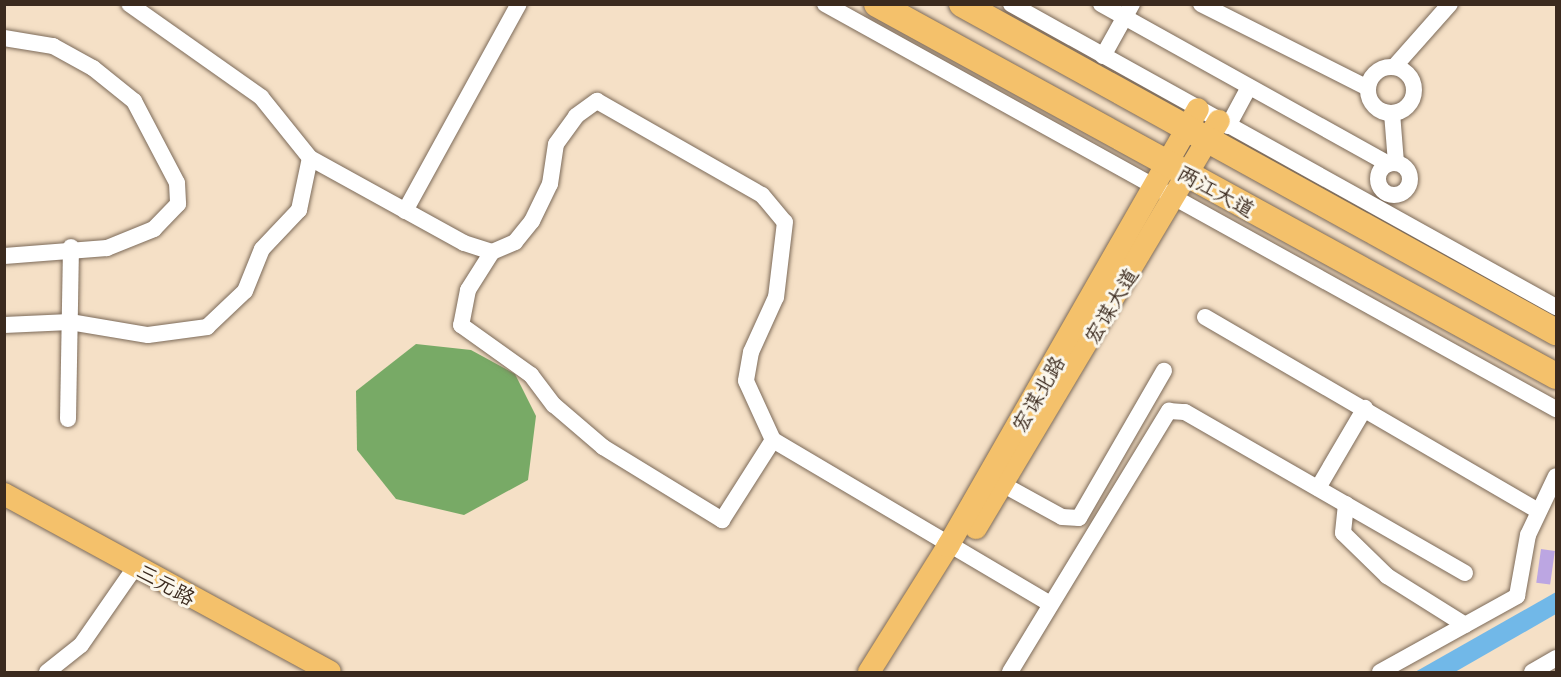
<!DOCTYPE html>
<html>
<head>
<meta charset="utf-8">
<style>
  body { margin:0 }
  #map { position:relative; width:1561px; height:677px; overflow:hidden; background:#f5e0c6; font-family:"Playpen Sans","LXGW WenKai TC",sans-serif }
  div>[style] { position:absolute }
  .forest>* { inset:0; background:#78aa66 }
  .water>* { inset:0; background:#71b8e8 }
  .building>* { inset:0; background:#bca6e2; transform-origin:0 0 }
  .roads { filter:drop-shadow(0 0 2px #7c6a59) drop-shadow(0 0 2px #7c6a59) }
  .minor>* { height:16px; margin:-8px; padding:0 8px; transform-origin:8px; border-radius:8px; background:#fff }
  .minor>.ring { margin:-8px; padding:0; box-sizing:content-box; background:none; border:16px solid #fff; border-radius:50% }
  .major>* { height:22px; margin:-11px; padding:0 11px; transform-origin:11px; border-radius:11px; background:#f4c16b }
  .highway>* { height:26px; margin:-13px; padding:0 13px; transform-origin:13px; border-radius:13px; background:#f4c16b }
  span { translate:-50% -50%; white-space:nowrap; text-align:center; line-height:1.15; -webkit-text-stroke:6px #fbf7ec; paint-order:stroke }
  .street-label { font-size:21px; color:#3b2a1e }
  .frame { position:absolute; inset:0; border:6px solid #3b2a1e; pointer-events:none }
</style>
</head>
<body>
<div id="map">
  <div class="forest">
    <i style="clip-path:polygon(416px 344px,471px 350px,515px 374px,536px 416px,528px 480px,464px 515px,396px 499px,357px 450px,356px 391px)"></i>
  </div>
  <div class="water">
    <i style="clip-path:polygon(1556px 592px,1556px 614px,1455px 672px,1415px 672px)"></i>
  </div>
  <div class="building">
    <i style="left:1541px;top:549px;width:14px;height:34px;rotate:8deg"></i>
  </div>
  <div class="roads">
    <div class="minor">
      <i style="left:825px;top:4px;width:836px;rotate:28.99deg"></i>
      <i style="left:1011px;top:4px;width:624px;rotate:29.07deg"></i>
      <i style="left:1101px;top:4px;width:329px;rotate:29.1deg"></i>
      <i style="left:1201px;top:4px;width:187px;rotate:26.7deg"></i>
      <i style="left:4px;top:38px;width:50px;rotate:9.3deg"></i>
      <i style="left:53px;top:46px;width:46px;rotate:28.8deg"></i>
      <i style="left:93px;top:68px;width:53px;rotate:38.8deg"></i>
      <i style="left:134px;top:101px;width:93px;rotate:62.3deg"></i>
      <i style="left:177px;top:183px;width:21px;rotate:87deg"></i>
      <i style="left:178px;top:204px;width:35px;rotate:134deg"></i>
      <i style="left:154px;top:229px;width:51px;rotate:158deg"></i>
      <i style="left:107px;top:248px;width:103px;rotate:175.6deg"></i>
      <i style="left:1103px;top:56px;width:60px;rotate:-60.9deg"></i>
      <i style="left:1394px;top:67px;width:84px;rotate:-48.4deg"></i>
      <i class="ring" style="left:1368px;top:67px;width:30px;height:30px"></i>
      <i style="left:1392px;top:113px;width:50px;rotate:85.4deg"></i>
      <i style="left:1228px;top:126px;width:44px;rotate:-61.7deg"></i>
      <i style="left:310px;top:158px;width:176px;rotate:28.9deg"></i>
      <i style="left:464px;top:243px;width:29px;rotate:18deg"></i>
      <i style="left:492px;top:252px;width:25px;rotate:-23deg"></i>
      <i style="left:515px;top:242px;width:27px;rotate:-51deg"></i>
      <i style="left:532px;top:221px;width:41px;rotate:-64.1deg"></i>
      <i style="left:550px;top:184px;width:40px;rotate:-81.5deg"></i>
      <i style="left:556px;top:144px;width:34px;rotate:-54deg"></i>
      <i style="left:576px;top:116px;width:26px;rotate:-36deg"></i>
      <i style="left:597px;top:101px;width:190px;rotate:29.7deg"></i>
      <i style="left:762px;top:195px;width:35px;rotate:50deg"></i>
      <i style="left:785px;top:222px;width:76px;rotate:96.8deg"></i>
      <i style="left:776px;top:297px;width:60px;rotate:114.4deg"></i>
      <i style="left:751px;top:352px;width:29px;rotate:100deg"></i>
      <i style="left:746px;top:381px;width:65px;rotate:65.4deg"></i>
      <i style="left:773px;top:440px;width:322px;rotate:30.6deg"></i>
      <i class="ring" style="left:1378px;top:163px;width:16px;height:16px"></i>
      <i style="left:405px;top:211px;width:236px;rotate:-61.2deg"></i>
      <i style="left:492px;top:252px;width:45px;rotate:122.3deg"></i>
      <i style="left:468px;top:290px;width:36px;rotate:101deg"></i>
      <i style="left:461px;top:325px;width:86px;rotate:35.5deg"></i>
      <i style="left:531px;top:375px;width:38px;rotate:53deg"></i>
      <i style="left:554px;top:405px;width:65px;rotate:40.6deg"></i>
      <i style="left:603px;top:447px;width:140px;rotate:31.5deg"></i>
      <i style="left:722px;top:520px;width:95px;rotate:-57.5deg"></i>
      <i style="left:1205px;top:317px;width:384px;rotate:30.2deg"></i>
      <i style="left:4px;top:325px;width:66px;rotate:-2.6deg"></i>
      <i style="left:70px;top:322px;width:79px;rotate:9.5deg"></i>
      <i style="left:148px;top:335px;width:60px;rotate:-7.7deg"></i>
      <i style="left:207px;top:327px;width:52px;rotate:-43.5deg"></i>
      <i style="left:245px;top:291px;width:45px;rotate:-68deg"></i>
      <i style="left:262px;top:249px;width:54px;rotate:-46.5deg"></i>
      <i style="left:299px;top:210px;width:53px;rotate:-78.1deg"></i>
      <i style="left:310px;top:158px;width:78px;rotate:-128.8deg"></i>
      <i style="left:261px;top:97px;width:161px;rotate:-144.8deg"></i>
      <i style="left:68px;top:419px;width:172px;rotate:-89deg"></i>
      <i style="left:1002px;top:484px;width:68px;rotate:28.8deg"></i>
      <i style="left:1062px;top:517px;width:17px;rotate:3deg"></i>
      <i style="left:1079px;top:518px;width:170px;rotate:-60deg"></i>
      <i style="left:1318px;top:488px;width:93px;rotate:-59.6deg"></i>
      <i style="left:1346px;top:504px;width:29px;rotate:96deg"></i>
      <i style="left:1343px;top:533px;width:62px;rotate:44.3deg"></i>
      <i style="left:1387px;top:576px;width:92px;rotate:32.1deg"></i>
      <i style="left:47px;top:672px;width:43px;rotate:-38.5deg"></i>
      <i style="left:81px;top:645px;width:88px;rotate:-55.2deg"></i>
      <i style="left:1010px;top:672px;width:306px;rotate:-58.7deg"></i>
      <i style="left:1169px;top:411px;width:16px;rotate:4deg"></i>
      <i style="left:1185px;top:412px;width:323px;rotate:29.9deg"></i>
      <i style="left:1380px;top:672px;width:157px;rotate:-29deg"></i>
      <i style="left:1517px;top:596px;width:62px;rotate:-79.8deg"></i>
      <i style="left:1528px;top:535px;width:65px;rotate:-64.6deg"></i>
      <i style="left:1532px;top:672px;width:28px;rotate:-30deg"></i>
    </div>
    <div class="major">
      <i style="left:4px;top:494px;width:371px;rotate:28.6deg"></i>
      <i style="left:976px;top:528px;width:474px;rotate:-59.2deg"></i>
      <i style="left:869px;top:672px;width:149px;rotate:-57.9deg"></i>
      <i style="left:948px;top:546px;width:503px;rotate:-60.23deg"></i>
    </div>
    <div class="highway">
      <i style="left:877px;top:4px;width:774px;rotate:28.72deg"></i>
      <i style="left:962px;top:4px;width:679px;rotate:28.91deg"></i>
    </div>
  </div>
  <div class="street-label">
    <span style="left:1217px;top:190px;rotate:29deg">两江大道</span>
    <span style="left:1110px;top:305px;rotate:-59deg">宏谋大道</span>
    <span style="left:1037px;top:393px;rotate:-60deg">宏谋北路</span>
    <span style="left:167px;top:583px;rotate:29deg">三元路</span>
  </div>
  <div class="frame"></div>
</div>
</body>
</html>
